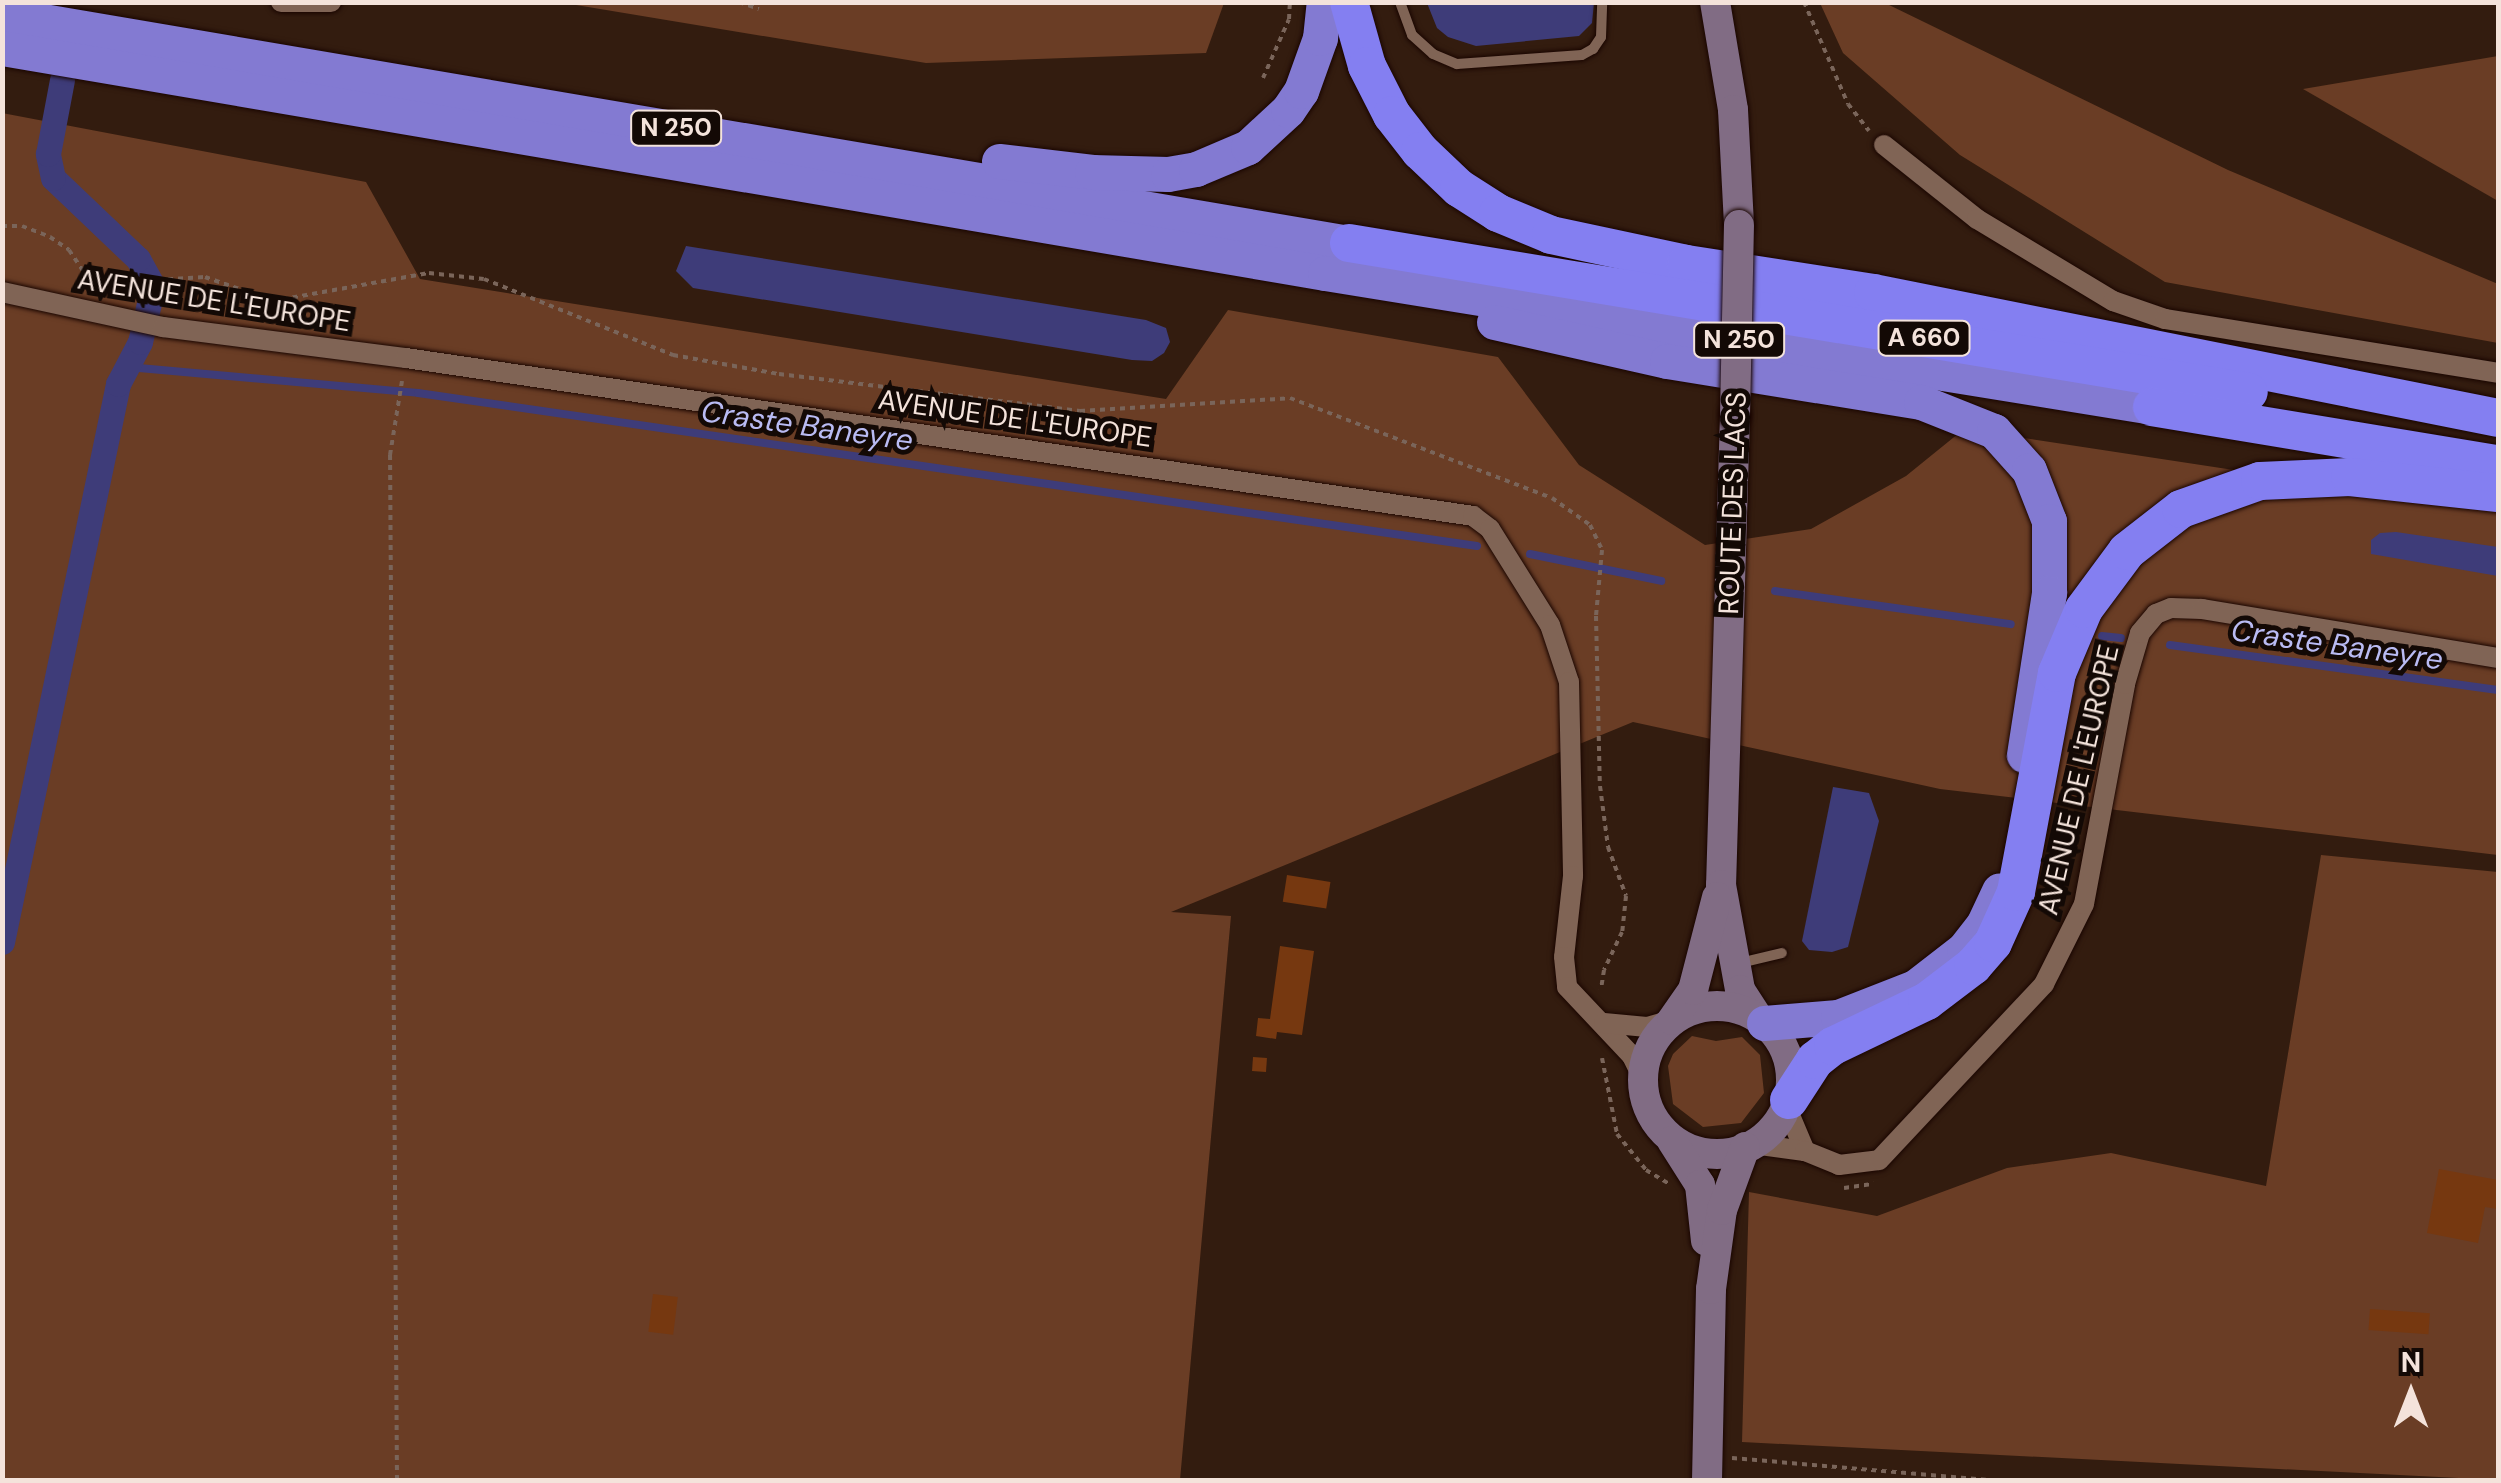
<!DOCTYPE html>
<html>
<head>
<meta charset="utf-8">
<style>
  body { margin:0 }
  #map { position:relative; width:2501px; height:1483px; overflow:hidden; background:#331c0f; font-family:"DM Sans",sans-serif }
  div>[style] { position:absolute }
  .green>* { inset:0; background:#6a3d25 }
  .water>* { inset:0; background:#3e3c79 }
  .stream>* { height:8px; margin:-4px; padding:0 4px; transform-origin:4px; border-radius:4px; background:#3e3c79 }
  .canal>* { height:25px; margin:-12.5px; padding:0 12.5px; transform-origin:12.5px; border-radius:12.5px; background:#3e3c79 }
  .building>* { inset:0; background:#763810; transform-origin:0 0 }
  .path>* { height:4px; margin-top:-2px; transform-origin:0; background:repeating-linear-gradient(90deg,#7a655a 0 5px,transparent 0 10px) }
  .roads { filter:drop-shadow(0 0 2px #1a0600) drop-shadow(0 0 2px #1a0600) }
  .service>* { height:10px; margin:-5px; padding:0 5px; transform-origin:5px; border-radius:5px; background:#806455 }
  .minor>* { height:20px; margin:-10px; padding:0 10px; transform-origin:10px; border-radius:10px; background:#806455 }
  .secondary>* { height:30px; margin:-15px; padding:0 15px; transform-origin:15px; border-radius:15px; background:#816c84 }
  .secondary>.ring { margin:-15px; padding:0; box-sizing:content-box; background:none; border:30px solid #816c84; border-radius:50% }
  .trunk>* { height:35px; margin:-17.5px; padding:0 17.5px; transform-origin:17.5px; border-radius:17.5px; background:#837ad2 }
  .motorway>* { height:38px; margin:-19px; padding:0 19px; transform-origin:19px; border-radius:19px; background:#847ff1 }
  .bridges { filter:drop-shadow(0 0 2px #1a0600) drop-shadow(0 0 2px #1a0600) }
  .secondary-bridge>* { height:30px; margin:-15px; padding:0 15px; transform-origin:15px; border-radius:15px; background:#816c84 }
  span { translate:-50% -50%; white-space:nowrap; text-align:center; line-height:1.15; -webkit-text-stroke:10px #130905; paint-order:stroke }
  .shield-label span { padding:2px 8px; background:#130905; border:2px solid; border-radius:8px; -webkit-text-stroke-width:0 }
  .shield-label { font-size:25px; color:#f4e3db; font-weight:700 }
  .street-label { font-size:28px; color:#f4e3db }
  .water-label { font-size:30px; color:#b9bbf3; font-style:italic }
  .frame { position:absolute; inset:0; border:5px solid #f4e3db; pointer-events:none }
  .north { position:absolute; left:2361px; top:1343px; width:100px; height:100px; -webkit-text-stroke:8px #130905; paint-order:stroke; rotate:0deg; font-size:28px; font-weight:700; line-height:40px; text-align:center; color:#f4e3db }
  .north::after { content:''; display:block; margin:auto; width:35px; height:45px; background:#f4e3db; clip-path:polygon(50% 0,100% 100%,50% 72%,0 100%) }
</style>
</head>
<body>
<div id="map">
  <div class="green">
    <i style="clip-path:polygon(564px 3px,1224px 3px,1206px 53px,926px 63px)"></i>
    <i style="clip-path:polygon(1820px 3px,1885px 3px,2228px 170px,2498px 284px,2498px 343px,2165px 282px,1960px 155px,1843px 53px)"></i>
    <i style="clip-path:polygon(2498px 56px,2498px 201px,2303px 89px)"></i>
    <i style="clip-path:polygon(2px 113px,366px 182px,420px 279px,1166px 399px,1228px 310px,1498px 357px,1579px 465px,1705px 545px,1811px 529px,1906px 476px,1964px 429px,2498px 510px,2498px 855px,1940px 789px,1633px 722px,1171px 912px,1231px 916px,1180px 1480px,3px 1480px)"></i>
    <i style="clip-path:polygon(2321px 855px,2498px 872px,2498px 1480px,1742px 1442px,1749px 1192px,1877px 1216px,2007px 1168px,2111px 1153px,2266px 1186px)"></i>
    <i style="clip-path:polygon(1692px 1036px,1716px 1041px,1742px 1037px,1760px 1055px,1764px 1093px,1741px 1123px,1703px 1127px,1673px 1104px,1668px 1066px,1673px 1054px)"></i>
  </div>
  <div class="water">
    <i style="clip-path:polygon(1427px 3px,1594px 3px,1592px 23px,1579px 36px,1476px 46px,1448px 37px,1437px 28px)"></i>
    <i style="clip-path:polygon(686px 246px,1146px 320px,1166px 328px,1170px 342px,1164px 353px,1152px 361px,1132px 360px,693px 288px,676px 271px)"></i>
    <i style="clip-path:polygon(2396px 532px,2498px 547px,2498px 576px,2371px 554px,2371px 540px,2380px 533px)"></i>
    <i style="clip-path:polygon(1833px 787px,1869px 793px,1879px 821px,1848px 947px,1832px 952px,1809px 950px,1802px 941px)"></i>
  </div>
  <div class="stream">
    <i style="left:128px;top:367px;width:291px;rotate:5.1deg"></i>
    <i style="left:418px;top:393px;width:1070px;rotate:8.22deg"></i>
    <i style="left:1530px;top:554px;width:134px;rotate:11.6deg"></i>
    <i style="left:1775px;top:591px;width:238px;rotate:8deg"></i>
    <i style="left:2102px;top:636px;width:19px;rotate:6deg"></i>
    <i style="left:2170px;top:645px;width:331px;rotate:7.8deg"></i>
  </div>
  <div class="canal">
    <i style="left:2px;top:942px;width:570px;rotate:-78.26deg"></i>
    <i style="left:118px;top:384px;width:47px;rotate:-62.4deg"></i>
    <i style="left:140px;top:342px;width:57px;rotate:-76.9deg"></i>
    <i style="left:153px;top:286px;width:31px;rotate:-119deg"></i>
    <i style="left:138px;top:259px;width:117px;rotate:-136.4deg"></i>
    <i style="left:53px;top:178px;width:25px;rotate:-102deg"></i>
    <i style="left:48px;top:154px;width:75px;rotate:-79.3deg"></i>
  </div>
  <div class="building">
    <i style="left:1287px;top:875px;width:44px;height:27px;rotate:9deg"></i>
    <i style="clip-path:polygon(1280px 946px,1314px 951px,1302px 1035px,1277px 1032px,1276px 1039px,1256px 1036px,1258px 1018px,1270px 1019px)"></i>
    <i style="left:1253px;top:1057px;width:14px;height:14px;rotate:4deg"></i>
    <i style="clip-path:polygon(2439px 1169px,2498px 1180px,2498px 1209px,2485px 1207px,2478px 1243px,2427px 1233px)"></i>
    <i style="left:653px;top:1294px;width:25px;height:38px;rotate:7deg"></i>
    <i style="left:2370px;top:1309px;width:60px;height:21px;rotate:4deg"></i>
  </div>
  <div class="path">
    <i style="left:739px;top:2px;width:21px;rotate:19deg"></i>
    <i style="left:1804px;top:2px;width:111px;rotate:66.7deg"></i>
    <i style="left:1848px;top:104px;width:34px;rotate:52deg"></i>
    <i style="left:1263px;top:78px;width:64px;rotate:-66.2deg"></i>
    <i style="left:1289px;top:19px;width:17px;rotate:-87deg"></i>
    <i style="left:2px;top:226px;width:20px"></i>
    <i style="left:22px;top:226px;width:30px;rotate:21deg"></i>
    <i style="left:50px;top:237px;width:23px;rotate:34deg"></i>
    <i style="left:69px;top:250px;width:25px;rotate:56deg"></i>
    <i style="left:83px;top:271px;width:28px;rotate:26deg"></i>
    <i style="left:108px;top:283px;width:97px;rotate:-3.5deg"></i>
    <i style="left:205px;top:277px;width:72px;rotate:19.4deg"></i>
    <i style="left:273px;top:301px;width:158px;rotate:-10.2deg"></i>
    <i style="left:429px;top:273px;width:55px;rotate:6.2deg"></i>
    <i style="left:484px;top:279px;width:204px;rotate:21.9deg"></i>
    <i style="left:673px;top:355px;width:108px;rotate:10.2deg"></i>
    <i style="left:779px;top:374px;width:303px;rotate:7deg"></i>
    <i style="left:1080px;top:411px;width:210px;rotate:-3.5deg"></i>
    <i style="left:1290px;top:398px;width:280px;rotate:20.9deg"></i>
    <i style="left:1552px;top:498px;width:47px;rotate:35.4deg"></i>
    <i style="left:1590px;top:525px;width:28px;rotate:64deg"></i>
    <i style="left:1602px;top:550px;width:66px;rotate:95.2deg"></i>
    <i style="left:1596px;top:616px;width:170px;rotate:88.7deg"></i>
    <i style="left:1600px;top:786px;width:62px;rotate:82.5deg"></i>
    <i style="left:1608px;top:847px;width:52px;rotate:69.8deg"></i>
    <i style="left:1626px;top:896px;width:36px;rotate:96deg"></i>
    <i style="left:1622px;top:932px;width:42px;rotate:115.3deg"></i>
    <i style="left:1604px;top:970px;width:20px;rotate:99deg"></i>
    <i style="left:1602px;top:1058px;width:77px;rotate:78.8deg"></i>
    <i style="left:1617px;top:1134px;width:46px;rotate:51.1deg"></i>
    <i style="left:1646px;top:1170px;width:26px;rotate:31deg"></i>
    <i style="left:1844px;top:1188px;width:30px;rotate:-8deg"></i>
    <i style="left:1732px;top:1458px;width:260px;rotate:4.9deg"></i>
    <i style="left:397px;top:1480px;width:1025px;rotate:-90.39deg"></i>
    <i style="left:390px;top:455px;width:75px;rotate:-80.8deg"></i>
  </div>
  <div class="roads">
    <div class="service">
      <i style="left:1400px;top:2px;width:35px;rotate:70deg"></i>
      <i style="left:1412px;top:35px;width:28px;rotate:42deg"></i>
      <i style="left:1433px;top:54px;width:26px;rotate:23deg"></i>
      <i style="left:1457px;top:64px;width:125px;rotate:-4.1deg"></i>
      <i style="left:1582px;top:55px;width:13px;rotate:-29deg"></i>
      <i style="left:1593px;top:49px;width:14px;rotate:-56deg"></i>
      <i style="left:1601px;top:37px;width:35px;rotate:-88deg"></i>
      <i style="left:1740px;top:963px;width:43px;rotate:-13.4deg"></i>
    </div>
    <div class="minor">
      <i style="left:281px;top:2px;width:50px"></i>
      <i style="left:1884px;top:145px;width:119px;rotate:38.5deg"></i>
      <i style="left:1977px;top:219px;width:159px;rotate:31.1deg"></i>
      <i style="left:2113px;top:301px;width:55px;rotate:19.1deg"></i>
      <i style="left:2165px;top:319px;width:337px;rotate:9.2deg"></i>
      <i style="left:2px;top:292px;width:165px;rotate:12.3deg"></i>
      <i style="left:163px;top:327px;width:245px;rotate:7.3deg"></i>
      <i style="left:406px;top:358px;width:1079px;rotate:8.42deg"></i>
      <i style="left:1473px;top:516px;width:21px;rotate:37deg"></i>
      <i style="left:1490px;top:529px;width:113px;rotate:58deg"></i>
      <i style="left:1550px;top:625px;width:60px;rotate:71.6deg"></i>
      <i style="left:1569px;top:682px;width:194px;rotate:88.8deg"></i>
      <i style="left:1573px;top:876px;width:81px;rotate:96.3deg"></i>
      <i style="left:1564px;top:957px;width:30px;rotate:84deg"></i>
      <i style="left:1567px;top:987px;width:95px;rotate:46.7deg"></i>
      <i style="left:1632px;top:1056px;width:25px;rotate:64deg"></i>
      <i style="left:1604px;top:1023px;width:43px;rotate:5.3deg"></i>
      <i style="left:1647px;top:1027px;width:26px;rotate:-16deg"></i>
      <i style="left:1786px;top:1106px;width:49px;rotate:67.1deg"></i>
      <i style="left:1753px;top:1144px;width:52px;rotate:7.7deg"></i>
      <i style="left:1805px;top:1151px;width:37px;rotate:22deg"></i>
      <i style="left:1839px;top:1165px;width:40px;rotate:-7.1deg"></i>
      <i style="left:1879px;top:1160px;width:241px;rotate:-46.8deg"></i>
      <i style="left:2044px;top:984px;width:89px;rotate:-63.4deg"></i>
      <i style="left:2084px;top:904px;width:224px;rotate:-79.4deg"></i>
      <i style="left:2125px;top:684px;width:53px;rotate:-73.6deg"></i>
      <i style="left:2140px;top:633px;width:25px;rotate:-50deg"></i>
      <i style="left:2156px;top:614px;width:16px;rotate:-22deg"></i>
      <i style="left:2171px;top:608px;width:31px;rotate:2deg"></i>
      <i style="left:2202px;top:609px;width:300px;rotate:9.4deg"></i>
    </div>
    <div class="secondary">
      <i style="left:1715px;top:2px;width:109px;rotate:80.5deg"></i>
      <i style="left:1733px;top:110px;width:115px;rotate:87deg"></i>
      <i style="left:1735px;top:415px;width:470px;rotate:91.7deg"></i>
      <i style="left:1721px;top:885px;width:107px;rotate:79.7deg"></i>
      <i style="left:1740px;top:990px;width:33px;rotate:57deg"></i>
      <i class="ring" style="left:1643px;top:1006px;width:118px;height:118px"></i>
      <i style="left:1672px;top:1020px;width:37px;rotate:-55deg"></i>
      <i style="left:1693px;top:990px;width:96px;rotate:-75.5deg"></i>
      <i style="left:1672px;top:1141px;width:52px;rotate:57.5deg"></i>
      <i style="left:1700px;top:1185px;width:56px;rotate:83.9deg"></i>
      <i style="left:1707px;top:1480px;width:191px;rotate:-88.8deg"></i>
      <i style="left:1711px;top:1289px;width:80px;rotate:-82.1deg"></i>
      <i style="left:1722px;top:1210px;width:67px;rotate:-69.9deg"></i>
    </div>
    <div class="trunk">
      <i style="left:2px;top:14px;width:1366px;rotate:9.65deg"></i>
      <i style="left:2px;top:48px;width:1342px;rotate:9.65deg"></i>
      <i style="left:1325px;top:273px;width:838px;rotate:9.2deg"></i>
      <i style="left:999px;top:161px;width:94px;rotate:6.7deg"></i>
      <i style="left:1092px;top:172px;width:76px;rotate:1.5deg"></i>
      <i style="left:1168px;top:174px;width:28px;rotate:-10deg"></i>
      <i style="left:1196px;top:169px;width:56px;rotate:-22.9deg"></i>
      <i style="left:1248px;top:147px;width:54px;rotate:-42.8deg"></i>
      <i style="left:1288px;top:110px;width:23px;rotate:-56deg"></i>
      <i style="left:1301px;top:91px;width:56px;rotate:-70.3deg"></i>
      <i style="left:1320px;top:38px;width:36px;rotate:-84deg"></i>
      <i style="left:1494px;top:322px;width:177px;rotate:12.7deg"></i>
      <i style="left:1667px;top:361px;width:257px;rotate:9.2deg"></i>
      <i style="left:1921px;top:402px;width:79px;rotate:21.7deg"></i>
      <i style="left:1994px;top:431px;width:52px;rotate:48.1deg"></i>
      <i style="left:2029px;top:470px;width:55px;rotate:68.6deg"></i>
      <i style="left:2049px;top:521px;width:72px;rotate:90deg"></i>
      <i style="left:2049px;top:593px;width:164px;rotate:98.8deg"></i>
      <i style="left:1764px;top:1023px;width:74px;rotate:-4.6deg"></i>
      <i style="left:1838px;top:1017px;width:83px;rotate:-21.3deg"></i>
      <i style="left:1915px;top:987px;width:62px;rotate:-37.8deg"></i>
      <i style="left:1964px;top:949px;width:31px;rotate:-52deg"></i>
      <i style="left:1983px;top:925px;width:38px;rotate:-65deg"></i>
    </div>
    <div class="motorway">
      <i style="left:1349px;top:2px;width:66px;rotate:74.3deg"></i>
      <i style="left:1367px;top:66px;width:55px;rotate:63deg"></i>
      <i style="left:1392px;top:115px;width:46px;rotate:52.1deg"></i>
      <i style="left:1420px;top:151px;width:54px;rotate:43.5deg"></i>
      <i style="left:1459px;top:188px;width:46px;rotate:32.7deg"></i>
      <i style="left:1498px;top:213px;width:57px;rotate:22.5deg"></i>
      <i style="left:1551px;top:235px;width:138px;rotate:12.1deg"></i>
      <i style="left:1686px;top:264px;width:189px;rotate:8.8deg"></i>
      <i style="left:1873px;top:293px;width:637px;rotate:11.31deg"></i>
      <i style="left:1349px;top:243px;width:912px;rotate:9.4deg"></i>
      <i style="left:2152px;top:407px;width:351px;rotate:9.4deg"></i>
      <i style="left:1789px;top:1100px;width:48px;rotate:-57deg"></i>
      <i style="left:1815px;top:1060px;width:23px;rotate:-38deg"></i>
      <i style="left:1833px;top:1046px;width:104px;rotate:-25.6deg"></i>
      <i style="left:1927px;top:1001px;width:58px;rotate:-37.3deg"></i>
      <i style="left:1973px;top:966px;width:30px;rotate:-49deg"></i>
      <i style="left:1993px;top:943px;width:56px;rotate:-65.7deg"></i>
      <i style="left:2016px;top:892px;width:223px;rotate:-79.4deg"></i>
      <i style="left:2057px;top:673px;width:69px;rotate:-67.1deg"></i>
      <i style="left:2084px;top:609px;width:72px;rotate:-53.4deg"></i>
      <i style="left:2127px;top:551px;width:68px;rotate:-37.9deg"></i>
      <i style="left:2181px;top:509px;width:84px;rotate:-19.5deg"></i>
      <i style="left:2260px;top:481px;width:90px;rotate:-2.5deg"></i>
      <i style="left:2350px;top:477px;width:149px;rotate:6.2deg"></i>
    </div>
  </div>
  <div class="bridges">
    <div class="secondary-bridge">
      <i style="left:1735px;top:415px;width:190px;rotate:-88.8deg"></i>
    </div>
  </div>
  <div class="shield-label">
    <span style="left:676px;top:128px">N 250</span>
    <span style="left:1924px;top:338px">A 660</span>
    <span style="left:1739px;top:340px">N 250</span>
  </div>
  <div class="street-label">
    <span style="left:214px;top:301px;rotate:9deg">AVENUE DE L'EUROPE</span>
    <span style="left:1015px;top:419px;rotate:8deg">AVENUE DE L'EUROPE</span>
    <span style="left:1733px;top:503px;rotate:-88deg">ROUTE DES LACS</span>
    <span style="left:2079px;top:780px;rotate:-77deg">AVENUE DE L'EUROPE</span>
  </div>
  <div class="water-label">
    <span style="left:807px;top:426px;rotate:8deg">Craste Baneyre</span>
    <span style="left:2337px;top:645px;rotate:8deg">Craste Baneyre</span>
  </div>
  <div class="frame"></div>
  <div class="north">N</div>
</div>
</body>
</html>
